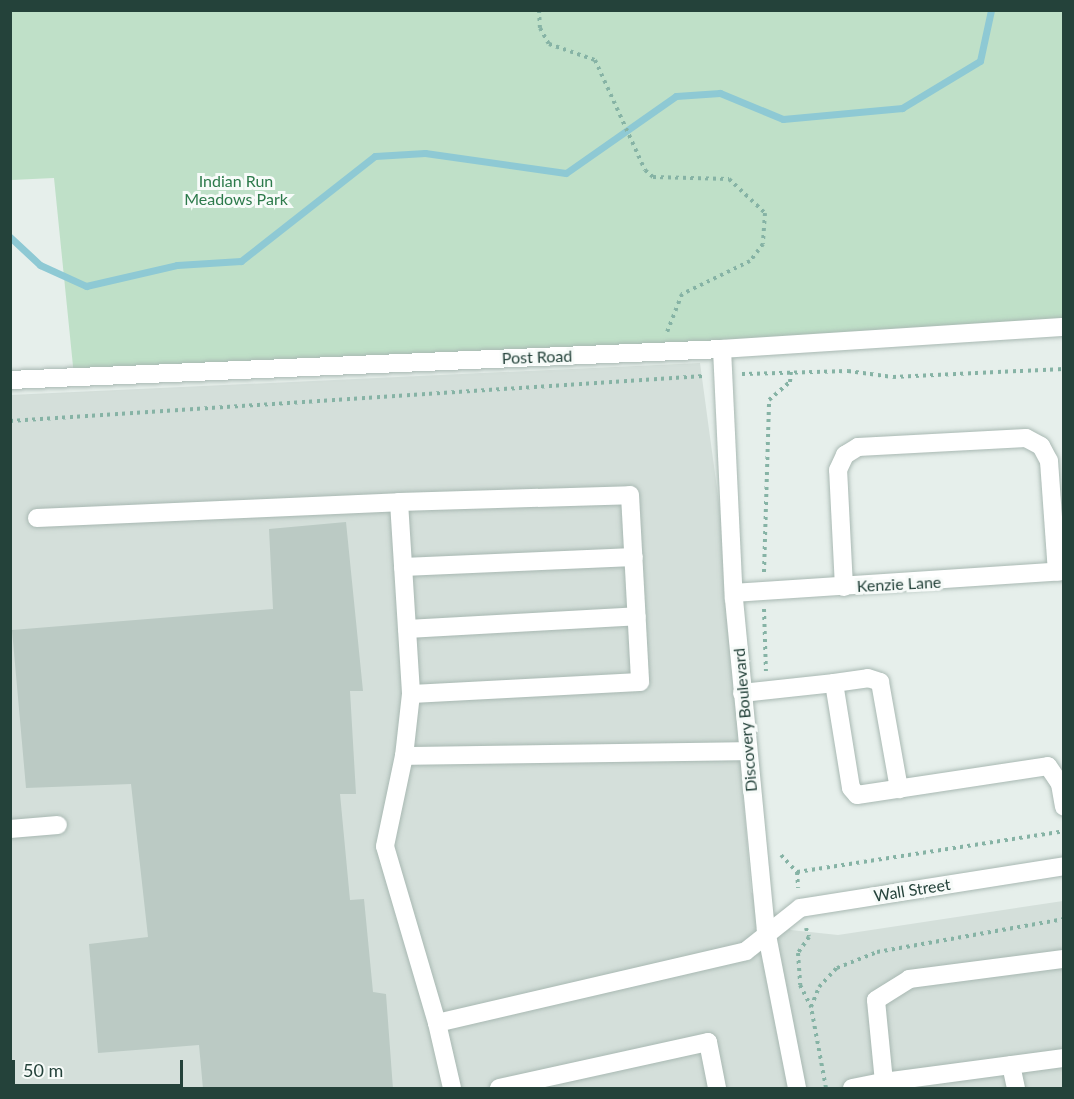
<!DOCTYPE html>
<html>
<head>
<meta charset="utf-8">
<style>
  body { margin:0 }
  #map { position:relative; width:1074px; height:1099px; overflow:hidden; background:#e6efeb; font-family:Lato,sans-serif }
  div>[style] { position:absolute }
  .built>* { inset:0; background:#d4dfda }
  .green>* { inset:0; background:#bfe0c8 }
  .stream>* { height:7px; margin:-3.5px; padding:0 3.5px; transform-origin:3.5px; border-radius:3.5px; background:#8ec9d4 }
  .building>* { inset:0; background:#bbcac4 }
  .path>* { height:4px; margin-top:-2px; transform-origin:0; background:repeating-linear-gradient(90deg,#86b3a5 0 3px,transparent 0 7.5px) }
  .roads { filter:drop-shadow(0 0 2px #a8b8b2) drop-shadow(0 0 2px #a8b8b2) }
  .minor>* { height:18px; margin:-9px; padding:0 9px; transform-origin:9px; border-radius:9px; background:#fff }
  span { translate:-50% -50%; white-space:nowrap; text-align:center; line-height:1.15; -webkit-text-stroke:6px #f7fbf9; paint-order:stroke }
  .park-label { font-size:16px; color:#2d7a4b }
  .street-label { font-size:16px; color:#24423a }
  .frame { position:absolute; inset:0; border:12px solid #24423a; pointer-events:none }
  .scale { position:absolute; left:12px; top:1060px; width:171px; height:27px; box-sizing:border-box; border:3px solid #24423a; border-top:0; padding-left:8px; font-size:18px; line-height:21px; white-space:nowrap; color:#24423a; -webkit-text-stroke:4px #f7fbf9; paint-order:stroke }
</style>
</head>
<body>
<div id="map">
  <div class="built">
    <i style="clip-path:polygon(700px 363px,721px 518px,751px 892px,791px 930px,838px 935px,1063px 901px,1063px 1088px,11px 1088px,10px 395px)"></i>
  </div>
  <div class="green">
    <i style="clip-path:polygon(11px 11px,1063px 11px,1063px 325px,74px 376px,54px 178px,11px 180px)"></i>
  </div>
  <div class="stream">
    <i style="left:10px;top:237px;width:41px;rotate:43deg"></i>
    <i style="left:40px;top:265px;width:51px;rotate:24.5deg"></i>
    <i style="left:86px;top:286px;width:93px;rotate:-13deg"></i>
    <i style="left:177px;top:265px;width:64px;rotate:-3.6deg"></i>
    <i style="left:241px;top:261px;width:170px;rotate:-38.1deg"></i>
    <i style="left:375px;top:156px;width:50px;rotate:-3.4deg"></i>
    <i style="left:425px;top:153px;width:142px;rotate:8.1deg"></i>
    <i style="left:566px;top:173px;width:134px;rotate:-35deg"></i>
    <i style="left:676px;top:96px;width:44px;rotate:-3.9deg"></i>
    <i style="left:720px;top:93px;width:68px;rotate:22.4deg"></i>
    <i style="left:783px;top:119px;width:120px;rotate:-5.3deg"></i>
    <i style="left:902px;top:108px;width:91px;rotate:-31.1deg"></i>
    <i style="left:980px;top:61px;width:52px;rotate:-77.8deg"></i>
  </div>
  <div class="building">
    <i style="clip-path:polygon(346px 522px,363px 691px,350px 691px,356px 794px,340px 794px,350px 900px,364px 899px,373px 992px,386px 994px,393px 1089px,203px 1089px,199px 1045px,98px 1053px,89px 944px,148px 937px,131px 784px,26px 788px,12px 630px,273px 609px,269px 529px)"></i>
  </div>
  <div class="path">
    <i style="left:539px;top:10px;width:18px;rotate:87deg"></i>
    <i style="left:540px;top:28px;width:18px;rotate:61deg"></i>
    <i style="left:549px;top:44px;width:49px;rotate:19.2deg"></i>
    <i style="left:595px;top:60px;width:121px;rotate:65.6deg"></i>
    <i style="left:645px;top:170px;width:11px;rotate:41deg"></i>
    <i style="left:653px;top:177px;width:76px;rotate:1.5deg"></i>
    <i style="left:729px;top:179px;width:50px;rotate:43.4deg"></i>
    <i style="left:765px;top:213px;width:31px;rotate:94deg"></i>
    <i style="left:763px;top:244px;width:21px;rotate:127deg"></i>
    <i style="left:750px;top:261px;width:76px;rotate:154.1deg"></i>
    <i style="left:682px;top:294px;width:41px;rotate:111.5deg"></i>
    <i style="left:742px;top:374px;width:106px;rotate:-1.6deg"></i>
    <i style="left:848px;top:371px;width:45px;rotate:7.6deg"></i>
    <i style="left:893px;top:377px;width:171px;rotate:-2.7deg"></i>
    <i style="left:10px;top:421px;width:695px;rotate:-3.71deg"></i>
    <i style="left:764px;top:572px;width:172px;rotate:-88.3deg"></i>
    <i style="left:769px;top:400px;width:28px;rotate:-41deg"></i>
    <i style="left:790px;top:382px;width:11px;rotate:-85deg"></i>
    <i style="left:764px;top:609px;width:62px;rotate:88.2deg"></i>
    <i style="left:781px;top:855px;width:23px;rotate:47deg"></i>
    <i style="left:797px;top:872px;width:16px;rotate:86deg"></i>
    <i style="left:797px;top:872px;width:270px;rotate:-8.7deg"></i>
    <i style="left:806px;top:928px;width:9px;rotate:72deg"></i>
    <i style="left:809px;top:937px;width:19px;rotate:125deg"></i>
    <i style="left:798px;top:953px;width:32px;rotate:86deg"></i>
    <i style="left:800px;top:985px;width:25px;rotate:63deg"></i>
    <i style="left:826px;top:1088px;width:82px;rotate:-100.5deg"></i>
    <i style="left:811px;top:1007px;width:22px;rotate:-68deg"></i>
    <i style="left:819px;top:987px;width:26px;rotate:-47deg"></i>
    <i style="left:837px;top:968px;width:43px;rotate:-21.8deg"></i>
    <i style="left:877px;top:952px;width:190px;rotate:-10deg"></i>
  </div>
  <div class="roads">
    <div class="minor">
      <i style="left:722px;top:349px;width:250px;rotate:87.3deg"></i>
      <i style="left:734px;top:599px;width:333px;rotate:84.5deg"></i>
      <i style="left:766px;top:930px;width:161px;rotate:78.9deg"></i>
      <i style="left:10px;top:380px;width:713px;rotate:-2.49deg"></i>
      <i style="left:722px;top:349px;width:343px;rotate:-3.7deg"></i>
      <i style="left:399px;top:502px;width:231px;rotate:-1.7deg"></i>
      <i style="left:630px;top:495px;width:187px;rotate:86.9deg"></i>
      <i style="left:640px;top:682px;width:229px;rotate:177deg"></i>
      <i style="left:37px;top:518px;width:362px;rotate:-2.5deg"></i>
      <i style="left:399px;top:502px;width:192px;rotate:86.4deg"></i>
      <i style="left:411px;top:694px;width:62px;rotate:96.4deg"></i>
      <i style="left:403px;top:567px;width:231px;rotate:-2.5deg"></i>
      <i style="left:844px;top:587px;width:117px;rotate:-92.9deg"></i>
      <i style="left:838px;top:470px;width:17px;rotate:-65deg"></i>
      <i style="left:845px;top:455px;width:15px;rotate:-32deg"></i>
      <i style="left:858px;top:447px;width:168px;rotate:-3.1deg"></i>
      <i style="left:1026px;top:438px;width:17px;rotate:28deg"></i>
      <i style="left:1041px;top:446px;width:17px;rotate:62deg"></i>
      <i style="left:1049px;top:461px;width:111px;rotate:85.9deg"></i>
      <i style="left:734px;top:593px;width:331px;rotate:-3.8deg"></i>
      <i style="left:407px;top:629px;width:230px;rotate:-3.2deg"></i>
      <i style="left:834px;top:683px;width:34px;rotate:-8deg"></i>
      <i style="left:868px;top:678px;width:13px;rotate:18deg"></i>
      <i style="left:880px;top:682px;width:109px;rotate:79.9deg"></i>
      <i style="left:742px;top:693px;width:93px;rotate:-6.2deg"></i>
      <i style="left:834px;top:683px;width:106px;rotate:80.8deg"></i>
      <i style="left:851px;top:788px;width:9px;rotate:49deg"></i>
      <i style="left:857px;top:795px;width:193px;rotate:-8.6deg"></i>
      <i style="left:1048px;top:766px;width:22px;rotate:56deg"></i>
      <i style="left:1060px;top:784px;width:23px;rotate:80deg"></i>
      <i style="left:10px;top:829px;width:48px;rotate:-4.8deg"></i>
      <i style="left:437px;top:1023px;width:184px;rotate:-106.4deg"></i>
      <i style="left:385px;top:846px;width:92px;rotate:-78.1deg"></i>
      <i style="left:404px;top:756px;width:344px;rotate:-0.8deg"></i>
      <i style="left:1011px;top:1065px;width:24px;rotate:78deg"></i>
      <i style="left:452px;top:1088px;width:67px;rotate:-103deg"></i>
      <i style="left:437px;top:1023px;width:317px;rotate:-13.1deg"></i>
      <i style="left:746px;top:951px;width:69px;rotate:-38.5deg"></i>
      <i style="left:800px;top:908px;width:267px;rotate:-9deg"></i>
      <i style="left:499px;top:1088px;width:214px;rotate:-12.4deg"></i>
      <i style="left:708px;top:1042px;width:47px;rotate:78.9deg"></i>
      <i style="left:852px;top:1088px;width:33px;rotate:-11deg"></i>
      <i style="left:884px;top:1082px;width:82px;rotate:-95.6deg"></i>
      <i style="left:876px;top:1000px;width:39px;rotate:-32deg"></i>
      <i style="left:909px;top:979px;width:156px;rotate:-7.4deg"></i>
      <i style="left:885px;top:1088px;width:6px;rotate:-99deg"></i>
      <i style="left:884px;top:1082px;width:182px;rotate:-7.6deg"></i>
    </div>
  </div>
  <div class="park-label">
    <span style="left:236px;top:190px">Indian Run<br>Meadows Park</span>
  </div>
  <div class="street-label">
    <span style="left:537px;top:357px;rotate:-2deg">Post Road</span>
    <span style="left:899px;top:584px;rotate:-3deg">Kenzie Lane</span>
    <span style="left:745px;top:720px;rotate:-95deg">Discovery Boulevard</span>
    <span style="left:912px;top:890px;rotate:-9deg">Wall Street</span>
  </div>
  <div class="frame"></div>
  <div class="scale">50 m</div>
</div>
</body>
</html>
